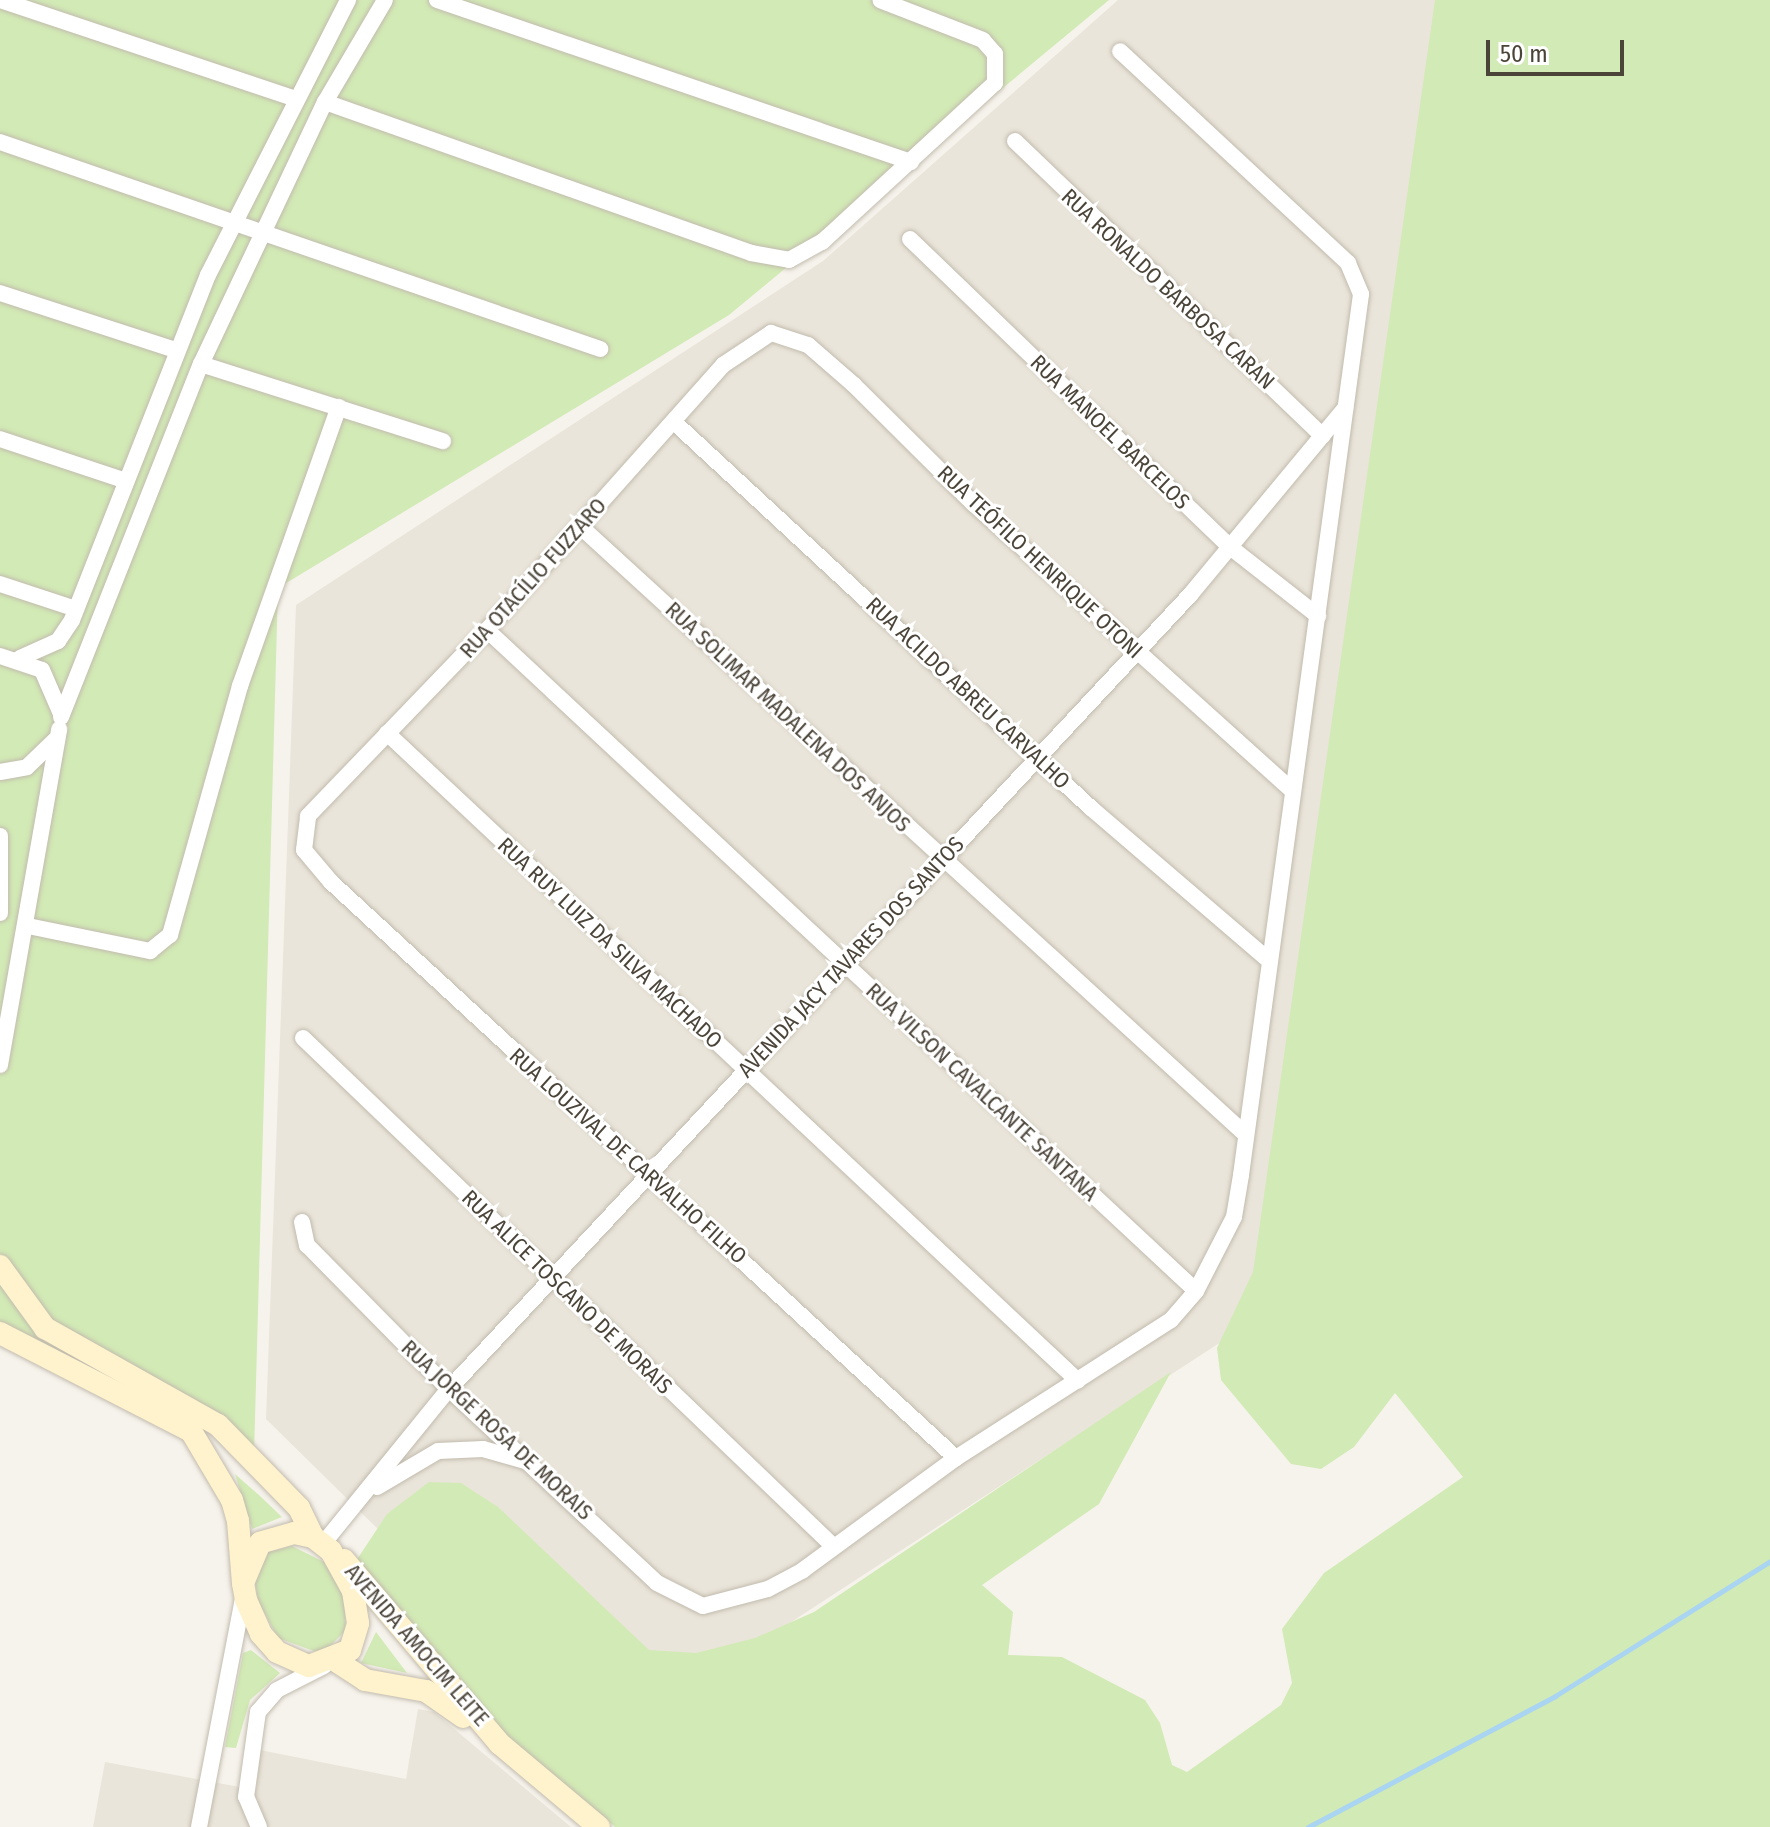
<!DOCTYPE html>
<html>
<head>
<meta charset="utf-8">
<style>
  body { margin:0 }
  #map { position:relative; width:1770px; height:1827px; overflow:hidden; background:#f6f3ec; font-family:"Fira Sans Condensed",sans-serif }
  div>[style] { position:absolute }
  .residential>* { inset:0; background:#eae5da }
  .green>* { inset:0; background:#d2eab5 }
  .stream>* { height:5px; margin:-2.5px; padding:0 2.5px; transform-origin:2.5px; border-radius:2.5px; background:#a9d4f2 }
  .roads { filter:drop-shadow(0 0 2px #c2bbae) drop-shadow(0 0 2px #c2bbae) }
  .street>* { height:16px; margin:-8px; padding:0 8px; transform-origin:8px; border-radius:8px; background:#fff }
  .secondary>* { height:22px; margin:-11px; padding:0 11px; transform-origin:11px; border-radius:11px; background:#fff3cd }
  span { translate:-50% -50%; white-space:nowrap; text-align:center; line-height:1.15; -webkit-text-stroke:6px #fff; paint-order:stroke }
  .street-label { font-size:22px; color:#4b4439 }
  .scale { position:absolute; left:1486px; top:40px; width:138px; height:36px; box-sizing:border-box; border:4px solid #4b4439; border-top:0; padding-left:10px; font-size:24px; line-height:28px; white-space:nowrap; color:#4b4439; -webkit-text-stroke:6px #fff; paint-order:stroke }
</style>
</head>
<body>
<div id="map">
  <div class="residential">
    <i style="clip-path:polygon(1118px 0,1436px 0,1267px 1312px,670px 1701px,558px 1706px,266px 1419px,296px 605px,823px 261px)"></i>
    <i style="clip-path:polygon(418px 1709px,434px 1712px,571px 1827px,93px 1827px,105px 1762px,256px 1790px,260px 1750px,406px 1779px)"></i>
  </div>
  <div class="green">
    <i style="clip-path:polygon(0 0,1109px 0,729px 315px,278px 588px,254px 1455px,0 1324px)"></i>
    <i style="clip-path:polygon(1435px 0,1770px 0,1770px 1827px,615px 1827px,476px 1714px,354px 1564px,387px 1514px,429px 1482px,461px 1483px,498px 1507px,649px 1650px,696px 1653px,755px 1638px,814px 1612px,1171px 1372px,1099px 1504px,982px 1585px,1013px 1612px,1008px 1655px,1062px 1657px,1145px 1700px,1160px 1723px,1172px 1765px,1187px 1772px,1281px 1705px,1292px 1683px,1282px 1629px,1324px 1573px,1463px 1477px,1395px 1393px,1354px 1447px,1321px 1469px,1291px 1464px,1221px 1380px,1217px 1348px,1253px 1272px)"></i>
    <i style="clip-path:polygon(235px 1474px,259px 1495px,282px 1517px,252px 1529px)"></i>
    <i style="clip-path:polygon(292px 1546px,324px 1562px,344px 1597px,346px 1630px,322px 1654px,278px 1638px,258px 1601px,255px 1580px,268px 1552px)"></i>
    <i style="clip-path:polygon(376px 1632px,407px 1673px,361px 1663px)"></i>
    <i style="clip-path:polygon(251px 1650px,280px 1673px,250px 1700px,236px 1748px,225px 1747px,243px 1653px)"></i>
  </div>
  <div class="stream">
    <i style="left:1308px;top:1827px;width:280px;rotate:-27.9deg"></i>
    <i style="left:1555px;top:1696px;width:254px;rotate:-32.1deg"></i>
  </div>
  <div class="roads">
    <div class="street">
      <i style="left:0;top:0;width:312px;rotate:18.5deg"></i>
      <i style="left:437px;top:0;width:501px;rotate:18.87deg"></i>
      <i style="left:325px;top:102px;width:452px;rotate:19.5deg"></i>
      <i style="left:751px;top:253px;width:39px;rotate:10deg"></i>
      <i style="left:789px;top:260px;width:38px;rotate:-29deg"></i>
      <i style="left:822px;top:242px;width:235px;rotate:-42.6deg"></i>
      <i style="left:995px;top:83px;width:29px;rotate:-90deg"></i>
      <i style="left:995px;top:54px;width:18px;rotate:-131deg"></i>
      <i style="left:983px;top:40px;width:110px;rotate:-158.8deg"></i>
      <i style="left:1015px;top:141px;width:426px;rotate:43.8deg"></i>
      <i style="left:0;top:142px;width:635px;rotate:19.03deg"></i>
      <i style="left:910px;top:239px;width:444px;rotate:43.9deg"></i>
      <i style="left:1230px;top:547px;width:112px;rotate:38.1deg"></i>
      <i style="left:0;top:293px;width:184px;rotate:18deg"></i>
      <i style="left:201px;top:364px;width:254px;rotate:17.7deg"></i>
      <i style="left:674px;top:422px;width:568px;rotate:42.79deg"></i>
      <i style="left:1091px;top:808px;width:230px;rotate:40.6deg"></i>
      <i style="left:0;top:439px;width:133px;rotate:18.4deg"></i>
      <i style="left:581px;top:527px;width:898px;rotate:42.43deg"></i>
      <i style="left:0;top:584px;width:80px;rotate:18.2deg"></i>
      <i style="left:487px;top:630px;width:969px;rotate:42.99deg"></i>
      <i style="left:0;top:656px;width:44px;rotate:18.4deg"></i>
      <i style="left:42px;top:670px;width:48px;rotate:66.6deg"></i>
      <i style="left:20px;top:658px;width:42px;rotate:-24.1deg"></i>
      <i style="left:58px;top:641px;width:25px;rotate:-56deg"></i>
      <i style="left:72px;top:620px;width:371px;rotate:-68.5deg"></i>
      <i style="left:208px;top:275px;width:309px;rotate:-63deg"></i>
      <i style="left:61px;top:717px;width:380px;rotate:-68.4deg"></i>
      <i style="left:201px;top:364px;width:290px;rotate:-64.7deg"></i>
      <i style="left:325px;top:102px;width:118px;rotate:-59.5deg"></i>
      <i style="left:387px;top:733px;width:947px;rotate:43.16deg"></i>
      <i style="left:0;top:772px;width:27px;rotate:-10deg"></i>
      <i style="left:27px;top:767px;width:39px;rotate:-44deg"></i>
      <i style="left:0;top:836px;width:77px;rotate:90deg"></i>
      <i style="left:28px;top:926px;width:125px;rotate:11.6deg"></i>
      <i style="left:150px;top:951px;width:26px;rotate:-39deg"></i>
      <i style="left:170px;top:935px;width:259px;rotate:-74.3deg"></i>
      <i style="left:240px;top:686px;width:296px;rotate:-70.5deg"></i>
      <i style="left:303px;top:1038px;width:733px;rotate:43.78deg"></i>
      <i style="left:0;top:1065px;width:341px;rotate:-80deg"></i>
      <i style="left:302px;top:1222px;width:24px;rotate:78deg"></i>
      <i style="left:307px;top:1245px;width:202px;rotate:45.4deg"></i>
      <i style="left:449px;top:1389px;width:284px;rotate:43deg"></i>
      <i style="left:657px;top:1583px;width:51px;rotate:26.6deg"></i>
      <i style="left:703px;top:1606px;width:67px;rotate:-14.7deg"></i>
      <i style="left:768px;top:1589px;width:40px;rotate:-28deg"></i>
      <i style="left:803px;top:1570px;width:190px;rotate:-36.2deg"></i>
      <i style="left:956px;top:1458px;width:255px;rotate:-32.7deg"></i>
      <i style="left:1171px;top:1320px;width:38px;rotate:-49deg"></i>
      <i style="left:1196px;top:1291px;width:83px;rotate:-62.8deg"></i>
      <i style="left:1234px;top:1217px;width:43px;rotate:-80.5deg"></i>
      <i style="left:1241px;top:1175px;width:889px;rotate:-82.24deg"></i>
      <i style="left:1361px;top:294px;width:34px;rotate:-113deg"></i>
      <i style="left:1348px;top:263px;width:311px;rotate:-137.1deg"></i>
      <i style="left:956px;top:1458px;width:850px;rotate:-137.34deg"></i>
      <i style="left:331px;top:882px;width:42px;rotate:-130.2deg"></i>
      <i style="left:304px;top:850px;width:34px;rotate:-83deg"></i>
      <i style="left:308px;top:816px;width:258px;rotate:-46.1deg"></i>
      <i style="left:487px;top:630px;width:355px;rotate:-48.3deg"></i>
      <i style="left:723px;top:365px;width:58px;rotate:-33.7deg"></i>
      <i style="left:771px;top:333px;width:39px;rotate:18deg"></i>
      <i style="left:808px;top:345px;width:61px;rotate:41deg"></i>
      <i style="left:854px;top:385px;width:169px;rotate:44.8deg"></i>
      <i style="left:974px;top:504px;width:428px;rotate:42deg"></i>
      <i style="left:377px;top:1487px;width:71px;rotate:-30.5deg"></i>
      <i style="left:438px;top:1451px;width:45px;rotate:-2.5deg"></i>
      <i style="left:483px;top:1449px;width:44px;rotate:15.9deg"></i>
      <i style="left:322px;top:1545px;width:201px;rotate:-50.9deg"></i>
      <i style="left:449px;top:1389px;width:1086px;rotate:-46.98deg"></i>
      <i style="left:1190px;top:595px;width:243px;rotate:-50.3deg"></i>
      <i style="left:199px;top:1827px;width:238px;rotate:-79.1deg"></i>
      <i style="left:259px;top:1827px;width:33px;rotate:-113deg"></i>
      <i style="left:246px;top:1797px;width:86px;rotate:-82deg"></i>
      <i style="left:258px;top:1712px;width:29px;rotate:-49deg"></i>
      <i style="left:277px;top:1690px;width:53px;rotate:-27.1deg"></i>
    </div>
    <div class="secondary">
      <i style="left:0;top:1266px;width:77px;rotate:54deg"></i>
      <i style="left:45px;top:1328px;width:198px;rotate:29.3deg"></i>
      <i style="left:218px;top:1425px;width:116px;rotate:45.7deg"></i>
      <i style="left:299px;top:1508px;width:32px;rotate:64deg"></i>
      <i style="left:0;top:1333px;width:215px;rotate:27.2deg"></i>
      <i style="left:191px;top:1431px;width:80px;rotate:59.3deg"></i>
      <i style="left:232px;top:1500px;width:22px;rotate:74deg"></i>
      <i style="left:238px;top:1521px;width:62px;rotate:85.4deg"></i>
      <i style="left:243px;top:1583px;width:17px;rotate:80deg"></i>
      <i style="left:246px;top:1600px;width:37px;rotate:66deg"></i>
      <i style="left:261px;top:1634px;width:24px;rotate:48deg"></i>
      <i style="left:277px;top:1652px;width:35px;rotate:24deg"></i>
      <i style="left:309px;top:1666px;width:44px;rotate:-21.3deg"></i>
      <i style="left:350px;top:1650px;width:28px;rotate:-73deg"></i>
      <i style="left:358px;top:1623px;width:32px;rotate:-99deg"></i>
      <i style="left:353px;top:1591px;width:46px;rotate:-118.8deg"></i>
      <i style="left:331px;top:1551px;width:23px;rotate:-142deg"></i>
      <i style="left:313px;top:1537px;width:19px;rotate:-168deg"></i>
      <i style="left:294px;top:1533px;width:35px;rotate:164deg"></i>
      <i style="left:260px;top:1543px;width:43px;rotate:113deg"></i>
      <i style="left:344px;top:1560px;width:241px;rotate:49.7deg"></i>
      <i style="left:500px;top:1744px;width:129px;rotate:40deg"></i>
      <i style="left:336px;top:1661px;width:35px;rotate:33deg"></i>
      <i style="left:365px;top:1680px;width:62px;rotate:10.2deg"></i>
      <i style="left:426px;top:1691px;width:45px;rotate:35.1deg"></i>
    </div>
  </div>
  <div class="street-label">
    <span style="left:1168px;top:289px;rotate:43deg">RUA RONALDO BARBOSA CARAN</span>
    <span style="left:1110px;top:432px;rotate:44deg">RUA MANOEL BARCELOS</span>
    <span style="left:1040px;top:562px;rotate:43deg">RUA TEÓFILO HENRIQUE OTONI</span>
    <span style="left:533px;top:578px;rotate:-48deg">RUA OTACÍLIO FUZZARO</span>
    <span style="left:968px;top:693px;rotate:43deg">RUA ACILDO ABREU CARVALHO</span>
    <span style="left:788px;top:717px;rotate:43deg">RUA SOLIMAR MADALENA DOS ANJOS</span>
    <span style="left:610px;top:943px;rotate:43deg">RUA RUY LUIZ DA SILVA MACHADO</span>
    <span style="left:851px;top:957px;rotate:-47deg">AVENIDA JACY TAVARES DOS SANTOS</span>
    <span style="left:982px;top:1092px;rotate:43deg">RUA VILSON CAVALCANTE SANTANA</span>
    <span style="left:628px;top:1156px;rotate:42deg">RUA LOUZIVAL DE CARVALHO FILHO</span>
    <span style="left:567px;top:1292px;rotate:44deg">RUA ALICE TOSCANO DE MORAIS</span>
    <span style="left:497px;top:1430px;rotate:43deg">RUA JORGE ROSA DE MORAIS</span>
    <span style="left:417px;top:1645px;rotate:49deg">AVENIDA AMOCIM LEITE</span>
  </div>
  <div class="scale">50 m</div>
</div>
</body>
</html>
